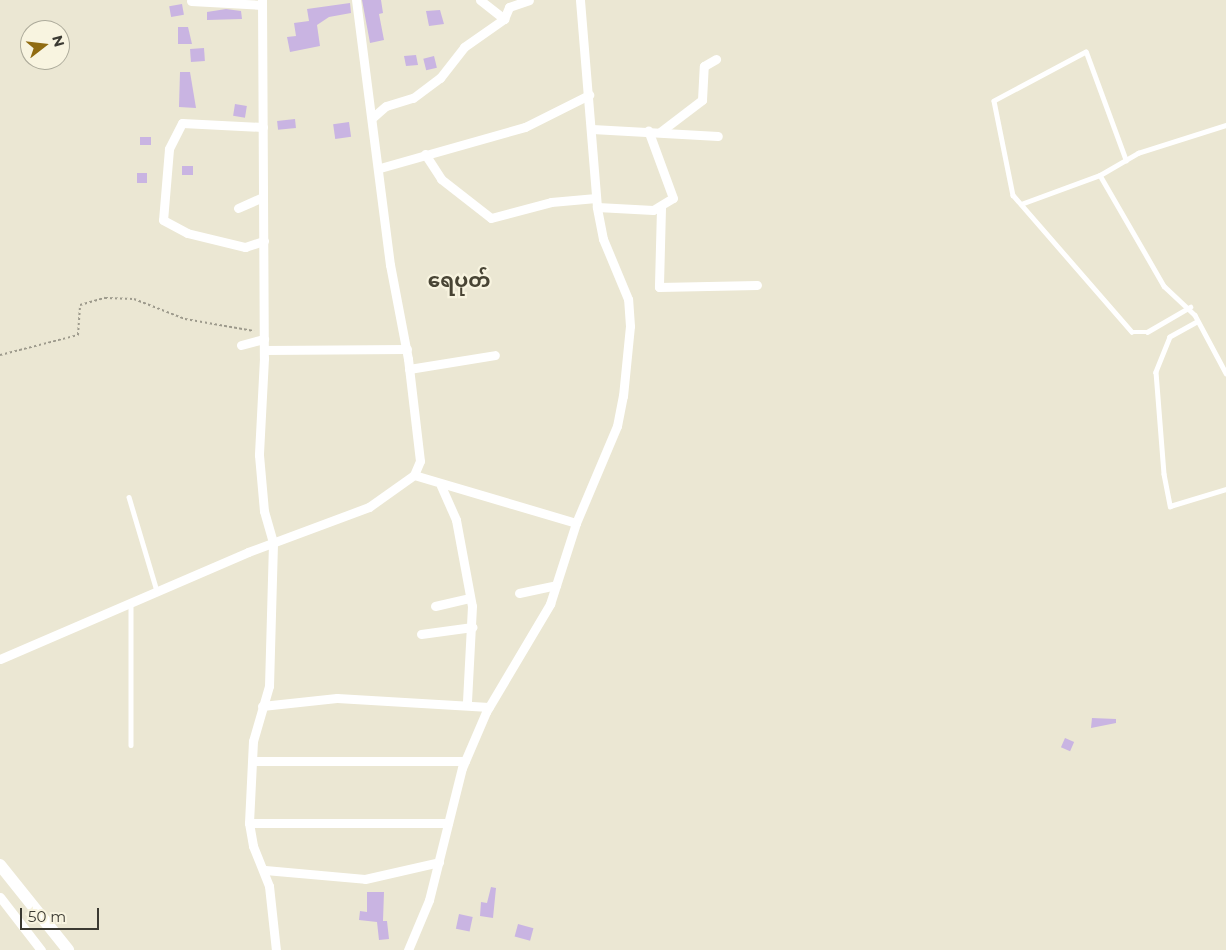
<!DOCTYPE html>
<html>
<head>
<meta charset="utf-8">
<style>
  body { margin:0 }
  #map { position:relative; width:1226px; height:950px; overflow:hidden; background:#ebe7d3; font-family:Montserrat,"Noto Sans Myanmar",sans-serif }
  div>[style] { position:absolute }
  .building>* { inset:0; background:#c9b4e2; transform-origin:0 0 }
  .path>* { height:2px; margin-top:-1px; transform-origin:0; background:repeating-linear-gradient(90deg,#9d9a8c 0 2.5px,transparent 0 5px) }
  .lane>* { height:4.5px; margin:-2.25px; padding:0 2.25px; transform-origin:2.25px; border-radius:2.25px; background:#fff }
  .street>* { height:9px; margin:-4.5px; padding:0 4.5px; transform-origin:4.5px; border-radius:4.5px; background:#fff }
  .secondary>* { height:12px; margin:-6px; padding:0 6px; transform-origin:6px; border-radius:6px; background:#fff }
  span { translate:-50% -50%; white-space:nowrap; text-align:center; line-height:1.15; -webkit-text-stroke:4.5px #f8f4e0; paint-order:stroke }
  .quarter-label { font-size:20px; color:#484434; font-weight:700 }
  .north { position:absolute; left:20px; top:20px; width:50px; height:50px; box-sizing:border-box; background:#f8f4e0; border:1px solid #acaa9a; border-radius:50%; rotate:74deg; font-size:14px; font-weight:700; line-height:20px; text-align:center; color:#3b3a32 }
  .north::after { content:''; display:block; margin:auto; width:18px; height:22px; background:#906b11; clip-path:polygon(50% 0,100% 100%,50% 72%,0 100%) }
  .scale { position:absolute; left:20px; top:908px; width:79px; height:22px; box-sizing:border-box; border:2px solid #3b3a32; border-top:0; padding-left:6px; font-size:15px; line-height:18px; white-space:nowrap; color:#3b3a32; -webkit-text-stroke:4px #f8f4e0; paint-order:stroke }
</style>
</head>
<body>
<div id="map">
  <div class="building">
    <i style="clip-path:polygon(362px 0,381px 0,383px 13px,379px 14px,384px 40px,370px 43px)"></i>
    <i style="clip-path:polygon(350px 3px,351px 13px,329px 17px,317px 25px,320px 46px,290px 52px,287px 37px,296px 36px,294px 23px,309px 21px,307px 9px)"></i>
    <i style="left:182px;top:4px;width:11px;height:13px;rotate:80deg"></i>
    <i style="clip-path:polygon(226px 9px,241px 11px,242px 19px,207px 20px,207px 12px)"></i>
    <i style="clip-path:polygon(440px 10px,444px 24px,429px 26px,426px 11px)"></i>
    <i style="clip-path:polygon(178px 27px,188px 27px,192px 44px,178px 44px)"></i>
    <i style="left:204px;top:48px;width:13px;height:14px;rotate:86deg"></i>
    <i style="clip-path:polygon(416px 55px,418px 65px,406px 66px,404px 56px)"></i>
    <i style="left:434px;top:56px;width:12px;height:11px;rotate:76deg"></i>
    <i style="clip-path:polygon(180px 72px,190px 72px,196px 108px,179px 107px)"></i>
    <i style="left:235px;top:104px;width:12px;height:12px;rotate:9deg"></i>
    <i style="left:295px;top:119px;width:9px;height:18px;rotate:84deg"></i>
    <i style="left:349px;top:122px;width:15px;height:16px;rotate:82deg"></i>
    <i style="left:151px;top:137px;width:8px;height:11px;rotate:90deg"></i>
    <i style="left:182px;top:166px;width:11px;height:9px"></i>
    <i style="left:137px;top:173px;width:10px;height:10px"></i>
    <i style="clip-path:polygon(1092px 718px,1116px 719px,1116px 723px,1091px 728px)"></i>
    <i style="left:1065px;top:738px;width:10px;height:10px;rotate:24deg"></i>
    <i style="clip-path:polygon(491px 887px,496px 888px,493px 918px,480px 916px,481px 902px,487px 903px)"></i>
    <i style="clip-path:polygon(367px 892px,384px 892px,383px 921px,387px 921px,389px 939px,379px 940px,377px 922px,359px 920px,360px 911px,367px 912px)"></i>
    <i style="left:459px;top:914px;width:14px;height:15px;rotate:12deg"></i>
    <i style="left:518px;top:924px;width:16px;height:13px;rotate:15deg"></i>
  </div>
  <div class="path">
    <i style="left:0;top:355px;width:81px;rotate:-14.4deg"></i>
    <i style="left:78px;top:335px;width:30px;rotate:-86deg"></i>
    <i style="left:80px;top:305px;width:26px;rotate:-16deg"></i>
    <i style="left:105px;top:298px;width:29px;rotate:2deg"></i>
    <i style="left:134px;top:299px;width:55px;rotate:21.4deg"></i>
    <i style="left:185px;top:319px;width:70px;rotate:9.9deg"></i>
  </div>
  <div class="lane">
    <i style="left:1126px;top:161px;width:116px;rotate:-110.2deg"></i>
    <i style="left:1086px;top:52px;width:104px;rotate:152deg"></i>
    <i style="left:994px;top:101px;width:96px;rotate:78.6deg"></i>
    <i style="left:1013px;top:195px;width:181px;rotate:49deg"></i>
    <i style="left:1132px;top:332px;width:15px"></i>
    <i style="left:1147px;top:332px;width:50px;rotate:-30.2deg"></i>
    <i style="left:1100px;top:175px;width:128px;rotate:60deg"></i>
    <i style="left:1164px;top:286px;width:42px;rotate:43.1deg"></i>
    <i style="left:1195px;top:315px;width:66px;rotate:61.9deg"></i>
    <i style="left:1021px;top:204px;width:84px;rotate:-20.2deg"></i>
    <i style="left:1100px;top:175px;width:44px;rotate:-30.1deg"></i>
    <i style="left:1138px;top:153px;width:92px;rotate:-17.7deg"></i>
    <i style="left:1197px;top:322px;width:31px;rotate:151deg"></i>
    <i style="left:1170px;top:337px;width:38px;rotate:112deg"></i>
    <i style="left:1156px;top:372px;width:102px;rotate:85.5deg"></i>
    <i style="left:1164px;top:474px;width:33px;rotate:79deg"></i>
    <i style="left:1170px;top:506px;width:59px;rotate:-16.9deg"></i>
    <i style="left:129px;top:497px;width:98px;rotate:73.4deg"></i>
    <i style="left:131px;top:602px;width:143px;rotate:90deg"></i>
  </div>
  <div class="street">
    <i style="left:262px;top:0;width:358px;rotate:89.7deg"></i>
    <i style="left:264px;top:358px;width:97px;rotate:93deg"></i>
    <i style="left:259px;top:455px;width:56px;rotate:84.9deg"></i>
    <i style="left:264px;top:511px;width:33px;rotate:74deg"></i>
    <i style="left:273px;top:543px;width:143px;rotate:91.6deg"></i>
    <i style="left:269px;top:686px;width:57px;rotate:106.2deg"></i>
    <i style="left:253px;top:741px;width:82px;rotate:92.8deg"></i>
    <i style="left:249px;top:823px;width:23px;rotate:80deg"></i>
    <i style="left:253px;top:846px;width:43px;rotate:68.2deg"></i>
    <i style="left:269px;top:886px;width:64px;rotate:83.8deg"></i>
    <i style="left:480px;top:0;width:31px;rotate:38deg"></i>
    <i style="left:504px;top:19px;width:13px;rotate:-67deg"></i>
    <i style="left:509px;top:7px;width:21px;rotate:-19deg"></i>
    <i style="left:191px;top:1px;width:71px;rotate:3.2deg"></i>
    <i style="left:372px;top:118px;width:18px;rotate:-41deg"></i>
    <i style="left:386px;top:106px;width:28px;rotate:-17deg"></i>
    <i style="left:413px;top:98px;width:34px;rotate:-37deg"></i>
    <i style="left:440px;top:78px;width:39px;rotate:-52deg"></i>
    <i style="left:464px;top:47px;width:49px;rotate:-35deg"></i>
    <i style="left:263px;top:127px;width:81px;rotate:-177.2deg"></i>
    <i style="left:182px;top:123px;width:29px;rotate:117deg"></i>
    <i style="left:169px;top:149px;width:71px;rotate:94.8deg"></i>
    <i style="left:163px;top:220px;width:27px;rotate:28deg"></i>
    <i style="left:187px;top:233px;width:60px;rotate:13.6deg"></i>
    <i style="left:245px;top:247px;width:20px;rotate:-18deg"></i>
    <i style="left:592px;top:129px;width:126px;rotate:3.2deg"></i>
    <i style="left:660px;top:132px;width:53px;rotate:-37.3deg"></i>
    <i style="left:702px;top:100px;width:34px;rotate:-87deg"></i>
    <i style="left:704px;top:66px;width:14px;rotate:-30deg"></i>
    <i style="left:425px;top:154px;width:30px;rotate:57deg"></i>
    <i style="left:441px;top:179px;width:63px;rotate:38deg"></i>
    <i style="left:491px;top:218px;width:62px;rotate:-14.9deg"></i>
    <i style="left:551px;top:202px;width:45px;rotate:-5.1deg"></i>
    <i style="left:380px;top:168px;width:151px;rotate:-15.8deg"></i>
    <i style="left:525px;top:127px;width:72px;rotate:-26.6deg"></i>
    <i style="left:597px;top:207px;width:56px;rotate:3.1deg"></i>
    <i style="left:653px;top:210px;width:23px;rotate:-31deg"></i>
    <i style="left:673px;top:198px;width:72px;rotate:-110.2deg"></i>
    <i style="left:238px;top:208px;width:27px;rotate:-24deg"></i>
    <i style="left:661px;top:208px;width:79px;rotate:91.5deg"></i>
    <i style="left:659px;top:287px;width:98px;rotate:-1.2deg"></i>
    <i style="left:241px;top:345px;width:24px;rotate:-15deg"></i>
    <i style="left:264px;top:350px;width:143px;rotate:-0.4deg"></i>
    <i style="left:409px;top:369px;width:87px;rotate:-9.2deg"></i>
    <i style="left:414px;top:475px;width:169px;rotate:16.5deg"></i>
    <i style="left:441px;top:486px;width:37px;rotate:66deg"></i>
    <i style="left:456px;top:520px;width:87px;rotate:79.5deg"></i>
    <i style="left:472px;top:606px;width:96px;rotate:93deg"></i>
    <i style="left:519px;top:593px;width:38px;rotate:-12deg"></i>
    <i style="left:435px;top:606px;width:36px;rotate:-13deg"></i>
    <i style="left:421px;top:634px;width:52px;rotate:-7.7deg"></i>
    <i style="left:0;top:659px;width:270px;rotate:-23.3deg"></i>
    <i style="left:248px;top:552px;width:129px;rotate:-20.4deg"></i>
    <i style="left:369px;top:507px;width:55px;rotate:-35.4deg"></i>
    <i style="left:414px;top:475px;width:15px;rotate:-67deg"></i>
    <i style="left:420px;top:461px;width:103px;rotate:-96.7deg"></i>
    <i style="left:408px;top:359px;width:96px;rotate:-100.8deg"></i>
    <i style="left:390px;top:265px;width:267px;rotate:-97.3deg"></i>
    <i style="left:262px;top:706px;width:75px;rotate:-6.1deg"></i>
    <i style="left:337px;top:698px;width:152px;rotate:3.4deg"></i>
    <i style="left:253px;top:761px;width:212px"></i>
    <i style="left:249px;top:823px;width:199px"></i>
    <i style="left:265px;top:870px;width:100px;rotate:5.1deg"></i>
    <i style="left:365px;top:879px;width:76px;rotate:-12.9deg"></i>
    <i style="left:0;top:897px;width:67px;rotate:52.3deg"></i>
    <i style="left:408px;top:950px;width:54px;rotate:-67.2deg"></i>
    <i style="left:429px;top:900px;width:136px;rotate:-76deg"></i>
    <i style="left:462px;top:768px;width:61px;rotate:-66.8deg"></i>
    <i style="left:486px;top:712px;width:126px;rotate:-59.3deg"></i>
    <i style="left:550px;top:604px;width:85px;rotate:-72.2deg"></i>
    <i style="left:576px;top:523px;width:105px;rotate:-67.1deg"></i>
    <i style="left:617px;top:426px;width:31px;rotate:-79deg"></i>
    <i style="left:623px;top:396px;width:70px;rotate:-84.3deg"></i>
    <i style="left:630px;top:326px;width:27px;rotate:-94deg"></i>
    <i style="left:628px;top:299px;width:65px;rotate:-112.6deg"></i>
    <i style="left:603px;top:239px;width:33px;rotate:-101deg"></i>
    <i style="left:597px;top:207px;width:208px;rotate:-94.7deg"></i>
  </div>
  <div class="secondary">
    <i style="left:0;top:865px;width:109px;rotate:51.3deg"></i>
  </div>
  <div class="quarter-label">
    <span style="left:459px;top:280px">ရေပုတ်</span>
  </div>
  <div class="north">N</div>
  <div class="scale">50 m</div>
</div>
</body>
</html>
